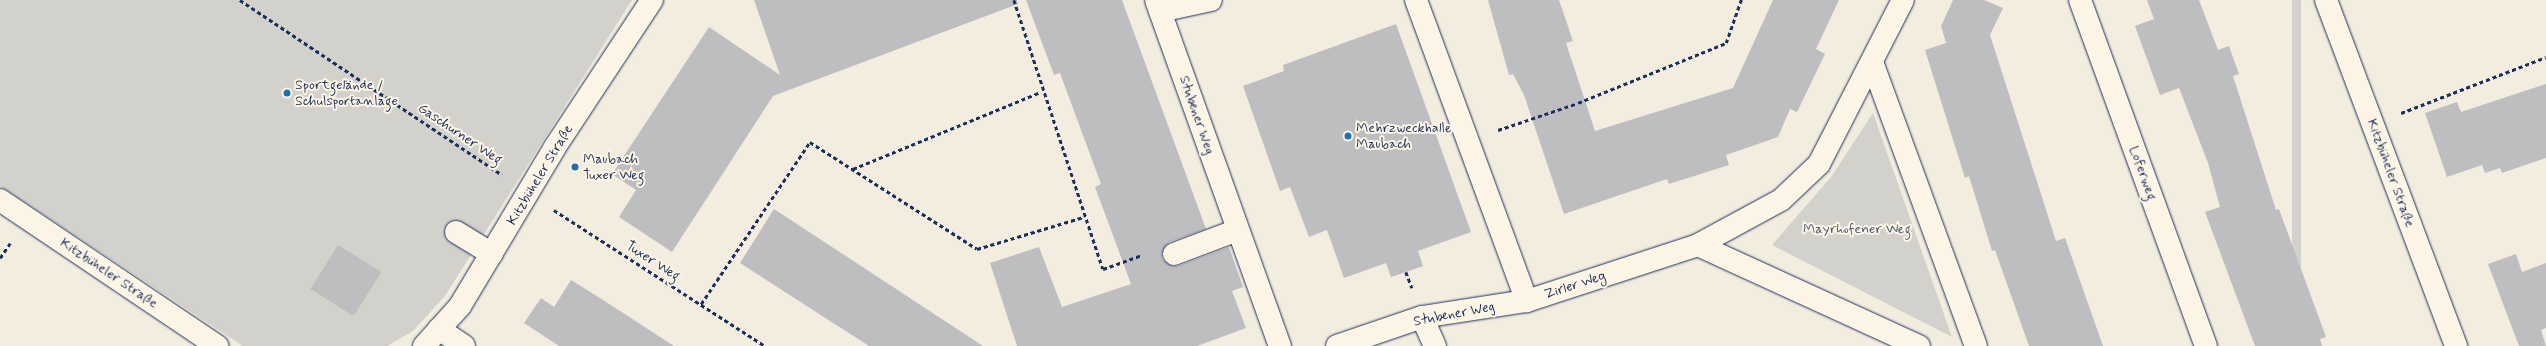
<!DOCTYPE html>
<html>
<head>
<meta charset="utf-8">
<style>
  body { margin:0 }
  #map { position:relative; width:2546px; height:346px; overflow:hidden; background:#f3ede0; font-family:Mynerve,sans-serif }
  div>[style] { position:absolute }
  .green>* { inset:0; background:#d3d1cc; transform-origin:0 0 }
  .building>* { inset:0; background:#bebec0; transform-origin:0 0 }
  .path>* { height:2.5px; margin-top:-1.25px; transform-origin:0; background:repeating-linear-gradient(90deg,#1b2f5e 0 4px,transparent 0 7px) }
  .roads { filter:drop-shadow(0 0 1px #1b2f5e) drop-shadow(0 0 1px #1b2f5e) }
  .minor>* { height:22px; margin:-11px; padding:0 11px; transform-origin:11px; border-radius:11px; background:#fcf5e5 }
  .dots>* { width:11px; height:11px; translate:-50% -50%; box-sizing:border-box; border:2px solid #fcf5e5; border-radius:50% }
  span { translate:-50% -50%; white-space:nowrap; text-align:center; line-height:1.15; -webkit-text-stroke:4px #fcf5e5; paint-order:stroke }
  .poi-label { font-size:14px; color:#1b2f5e }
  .left { translate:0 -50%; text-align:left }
  .street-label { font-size:14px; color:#1b2f5e }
  .park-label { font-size:14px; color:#49587a }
</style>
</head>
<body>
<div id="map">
  <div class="green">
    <i style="clip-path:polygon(0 0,632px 0,445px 296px,413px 331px,387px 346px,243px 346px,0 186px)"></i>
    <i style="left:2292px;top:0;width:9px;height:369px"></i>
    <i style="clip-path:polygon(1873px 113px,1952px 337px,1772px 245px,1831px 177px)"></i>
  </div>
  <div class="building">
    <i style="clip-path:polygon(754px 0,1017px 0,1018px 4px,773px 96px,672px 252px,619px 217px,636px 190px,612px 174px,709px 27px,780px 75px)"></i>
    <i style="clip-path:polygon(1026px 0,1122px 0,1206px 229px,1169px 242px,1162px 252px,1162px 259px,1172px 266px,1178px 266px,1229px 247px,1243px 287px,1232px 291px,1246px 328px,1197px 346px,1017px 346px,990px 263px,1039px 247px,1062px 307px,1131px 284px,1095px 187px,1101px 184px,1060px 73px,1054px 75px)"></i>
    <i style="clip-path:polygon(1488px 0,1559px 0,1573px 41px,1566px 43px,1595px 131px,1733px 88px,1773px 0,1839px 0,1816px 49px,1825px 54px,1797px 112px,1790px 109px,1778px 137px,1726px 155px,1729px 165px,1669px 184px,1667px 179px,1564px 214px,1524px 95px,1513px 74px,1509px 75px)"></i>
    <i style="clip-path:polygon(1953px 0,1984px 0,2003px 8px,1990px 35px,2056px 241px,2065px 238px,2103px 346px,2029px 346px,1995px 250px,1992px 251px,1969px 176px,1965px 178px,1925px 50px,1946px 43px,1941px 26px)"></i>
    <i style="clip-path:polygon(2147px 0,2199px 0,2218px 50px,2229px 46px,2239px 74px,2233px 76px,2276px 210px,2279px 209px,2326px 337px,2320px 339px,2322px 346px,2255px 346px,2205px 212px,2220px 207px,2208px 163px,2179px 88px,2160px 95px,2135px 26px,2154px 19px)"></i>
    <i style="clip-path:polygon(1396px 24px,1471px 232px,1418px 251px,1423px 266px,1406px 272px,1391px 277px,1386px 263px,1344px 278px,1327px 230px,1309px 237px,1290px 187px,1280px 191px,1243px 86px,1284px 71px,1283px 65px)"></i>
    <i style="clip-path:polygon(2546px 84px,2546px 158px,2502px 173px,2500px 168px,2485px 173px,2482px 165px,2447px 177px,2425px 113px,2457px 102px,2461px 112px)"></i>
    <i style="clip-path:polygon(774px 209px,855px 262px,983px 346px,869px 346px,740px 263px)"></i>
    <i style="left:338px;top:245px;width:51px;height:52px;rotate:32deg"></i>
    <i style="clip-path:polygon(2516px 254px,2522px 272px,2546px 263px,2546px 328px,2541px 330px,2546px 346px,2519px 346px,2488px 264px)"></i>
    <i style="clip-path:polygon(571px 280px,600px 298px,674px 346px,559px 346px,524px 323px,541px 298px,554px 307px)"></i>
  </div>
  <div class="path">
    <i style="left:240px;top:0;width:315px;rotate:33.7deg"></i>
    <i style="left:1014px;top:0;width:283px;rotate:71.7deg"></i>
    <i style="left:1103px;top:269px;width:41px;rotate:-19.7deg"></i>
    <i style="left:2401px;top:113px;width:155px;rotate:-21.1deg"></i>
    <i style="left:1498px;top:130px;width:84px;rotate:-18.6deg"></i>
    <i style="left:1578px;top:103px;width:160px;rotate:-22.1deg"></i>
    <i style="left:1726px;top:43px;width:46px;rotate:-70.8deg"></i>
    <i style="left:853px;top:169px;width:203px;rotate:-22.3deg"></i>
    <i style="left:554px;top:210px;width:251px;rotate:32.8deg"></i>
    <i style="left:0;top:258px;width:18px;rotate:-56deg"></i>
    <i style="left:1406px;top:272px;width:17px;rotate:69deg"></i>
    <i style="left:701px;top:304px;width:195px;rotate:-56.1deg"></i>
    <i style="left:810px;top:142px;width:198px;rotate:32.6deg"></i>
    <i style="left:977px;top:249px;width:112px;rotate:-16.7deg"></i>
  </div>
  <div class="roads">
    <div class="minor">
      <i style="left:1156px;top:0;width:368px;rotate:70.3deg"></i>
      <i style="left:1416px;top:0;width:321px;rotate:69.8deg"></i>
      <i style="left:1527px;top:301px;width:180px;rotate:-18.1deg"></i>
      <i style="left:1698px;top:245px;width:94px;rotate:-28.5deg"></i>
      <i style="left:1781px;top:200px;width:52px;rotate:-43.5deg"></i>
      <i style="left:1819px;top:164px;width:184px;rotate:-62.9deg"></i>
      <i style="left:2080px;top:0;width:368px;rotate:70deg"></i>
      <i style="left:2326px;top:0;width:370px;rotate:69.4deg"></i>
      <i style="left:1160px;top:11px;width:52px;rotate:-12.2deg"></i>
      <i style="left:1872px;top:62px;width:302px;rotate:69.9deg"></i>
      <i style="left:0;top:200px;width:262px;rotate:33.9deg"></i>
      <i style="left:456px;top:232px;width:42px;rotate:31.4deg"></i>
      <i style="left:1698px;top:245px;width:243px;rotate:24.6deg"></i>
      <i style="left:1174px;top:254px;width:68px;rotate:-20.6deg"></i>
      <i style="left:1422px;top:317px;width:32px;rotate:66deg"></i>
      <i style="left:439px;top:329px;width:30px;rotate:34deg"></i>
      <i style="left:424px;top:346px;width:54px;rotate:-48deg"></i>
      <i style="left:460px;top:306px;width:185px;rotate:-59.1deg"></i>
      <i style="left:555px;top:147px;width:176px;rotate:-56.6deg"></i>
      <i style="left:1337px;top:346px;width:90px;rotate:-18.8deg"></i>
      <i style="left:1422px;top:317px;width:106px;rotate:-8.7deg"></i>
    </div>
  </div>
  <div class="dots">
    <i style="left:287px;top:93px;background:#1f6fb2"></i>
    <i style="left:1348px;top:136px;background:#1f6fb2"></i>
    <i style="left:575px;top:167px;background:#1f6fb2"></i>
  </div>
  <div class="poi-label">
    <span class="left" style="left:295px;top:93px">Sportgelände /<br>Schulsportanlage</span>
    <span class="left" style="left:1356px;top:136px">Mehrzweckhalle<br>Maubach</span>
    <span class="left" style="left:583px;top:167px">Maubach<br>Tuxer Weg</span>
  </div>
  <div class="street-label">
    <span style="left:1197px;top:115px;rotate:71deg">Stubener Weg</span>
    <span style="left:460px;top:134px;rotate:34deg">Gaschurner Weg</span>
    <span style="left:2143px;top:173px;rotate:70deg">Loferweg</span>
    <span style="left:2391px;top:173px;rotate:70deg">Kitzbüheler Straße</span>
    <span style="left:540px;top:175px;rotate:-59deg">Kitzbüheler Straße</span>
    <span style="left:653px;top:261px;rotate:33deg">Tuxer Weg</span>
    <span style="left:109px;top:273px;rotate:34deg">Kitzbüheler Straße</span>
    <span style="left:1575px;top:285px;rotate:-18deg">Zirler Weg</span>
    <span style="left:1454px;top:314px;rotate:-11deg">Stubener Weg</span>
  </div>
  <div class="park-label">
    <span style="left:1857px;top:229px">Mayrhofener Weg</span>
  </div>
</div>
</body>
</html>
